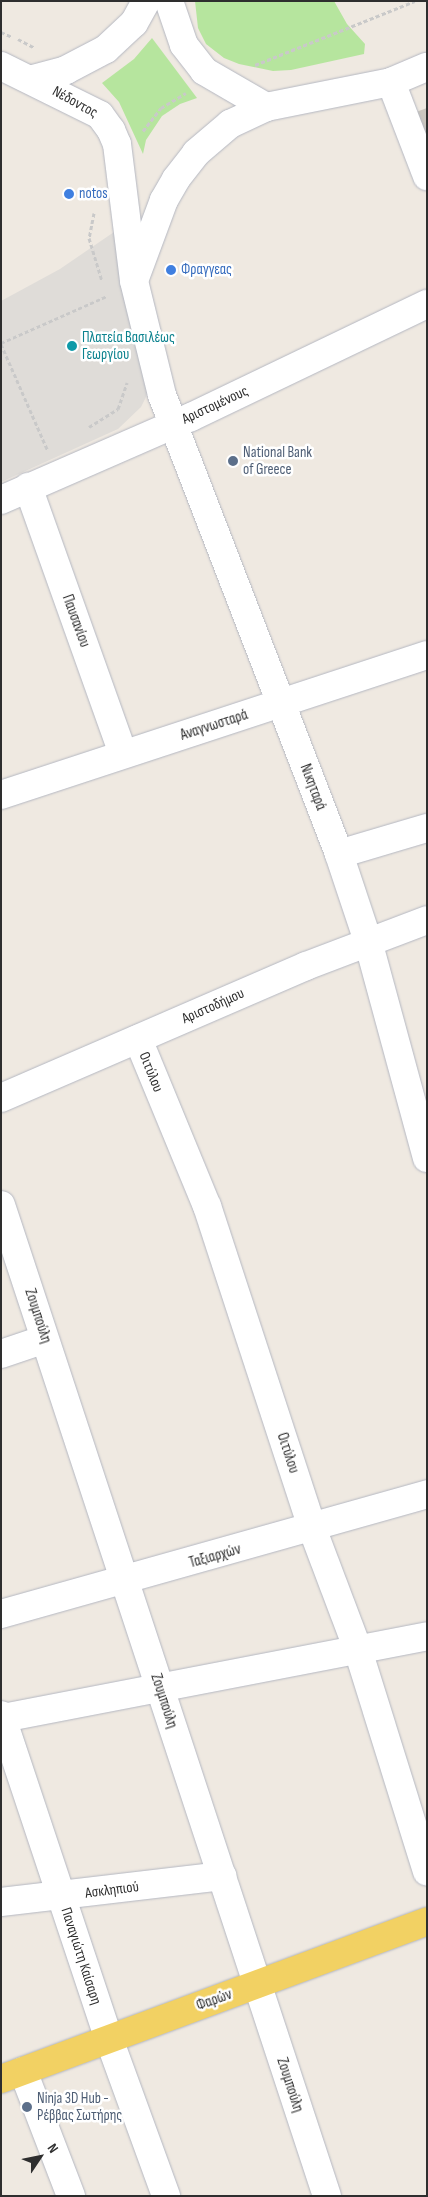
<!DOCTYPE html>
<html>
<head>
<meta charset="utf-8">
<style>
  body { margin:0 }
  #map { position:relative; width:428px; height:2197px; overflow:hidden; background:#efe9e1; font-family:"Sofia Sans Condensed",sans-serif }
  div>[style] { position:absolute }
  .green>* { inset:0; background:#b6e59e }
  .plaza>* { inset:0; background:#dfdcd8 }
  .building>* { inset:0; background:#cbc7bf }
  .path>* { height:3px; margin-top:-1.5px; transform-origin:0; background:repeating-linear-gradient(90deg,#c9c9c9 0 4px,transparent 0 6.5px) }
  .roads { filter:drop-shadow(0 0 1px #b4b7c1) drop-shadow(0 0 1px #b4b7c1) }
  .minor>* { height:28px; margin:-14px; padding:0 14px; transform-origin:14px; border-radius:14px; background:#fff }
  .major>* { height:28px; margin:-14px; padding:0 14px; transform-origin:14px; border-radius:14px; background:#f2d163 }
  .dots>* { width:14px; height:14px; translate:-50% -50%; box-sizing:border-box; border:2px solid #fff; border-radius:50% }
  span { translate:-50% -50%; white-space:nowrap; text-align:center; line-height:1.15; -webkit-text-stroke:5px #fff; paint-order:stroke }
  .street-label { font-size:15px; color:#2e2e2e }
  .shop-label { font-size:15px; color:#366cbe }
  .left { translate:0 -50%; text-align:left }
  .culture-label { font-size:15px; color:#0d838f }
  .service-label { font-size:15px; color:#4e5e75 }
  .frame { position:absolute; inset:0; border:2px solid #2e2e2e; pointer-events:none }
  .north { position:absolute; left:15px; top:2132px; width:50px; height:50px; -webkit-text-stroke:4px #fff; paint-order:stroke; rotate:56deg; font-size:14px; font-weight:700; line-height:20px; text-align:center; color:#2e2e2e }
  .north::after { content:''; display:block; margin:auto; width:18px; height:22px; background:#2e2e2e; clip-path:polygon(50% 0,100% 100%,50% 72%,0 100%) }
</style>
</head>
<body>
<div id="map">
  <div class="green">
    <i style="clip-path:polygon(195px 1px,334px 1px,347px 24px,365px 44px,364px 54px,291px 70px,273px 71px,239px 64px,224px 58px,206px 44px,198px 28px)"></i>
    <i style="clip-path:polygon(152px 38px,197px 98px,180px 104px,162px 116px,146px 140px,143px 154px,119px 102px,102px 83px,134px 59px)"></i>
  </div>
  <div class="plaza">
    <i style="clip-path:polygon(114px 232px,148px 387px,146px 397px,141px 407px,118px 429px,1px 482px,1px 301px,60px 269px)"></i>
  </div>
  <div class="building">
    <i style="clip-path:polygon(427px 108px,427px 137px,416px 112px)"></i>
  </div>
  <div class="path">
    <i style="left:1px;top:32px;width:12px;rotate:24deg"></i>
    <i style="left:18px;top:39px;width:19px;rotate:28deg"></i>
    <i style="left:255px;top:65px;width:172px;rotate:-21.8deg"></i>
    <i style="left:143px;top:131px;width:29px;rotate:-52deg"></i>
    <i style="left:161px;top:108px;width:29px;rotate:-31deg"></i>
    <i style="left:94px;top:213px;width:25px;rotate:101deg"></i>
    <i style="left:89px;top:238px;width:45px;rotate:73.2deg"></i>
    <i style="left:1px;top:343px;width:116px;rotate:-23.9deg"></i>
    <i style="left:1px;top:344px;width:115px;rotate:66.3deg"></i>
    <i style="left:89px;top:427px;width:34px;rotate:-32deg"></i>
    <i style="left:118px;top:409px;width:28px;rotate:-71deg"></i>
  </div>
  <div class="roads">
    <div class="minor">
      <i style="left:169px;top:1px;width:46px;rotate:71.2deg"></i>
      <i style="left:184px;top:45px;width:33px;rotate:52deg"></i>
      <i style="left:204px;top:71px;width:72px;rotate:30.1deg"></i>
      <i style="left:1px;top:66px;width:110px;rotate:26.3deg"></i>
      <i style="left:100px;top:115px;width:19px;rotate:54deg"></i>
      <i style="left:111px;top:130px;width:15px;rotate:67deg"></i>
      <i style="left:117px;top:144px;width:138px;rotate:82.9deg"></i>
      <i style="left:134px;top:281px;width:117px;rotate:76.2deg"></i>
      <i style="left:162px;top:395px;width:492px;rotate:68.9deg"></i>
      <i style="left:339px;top:854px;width:92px;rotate:71.6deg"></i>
      <i style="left:368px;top:941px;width:225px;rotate:74.8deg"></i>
      <i style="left:33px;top:79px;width:34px;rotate:-15deg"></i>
      <i style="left:66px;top:70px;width:45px;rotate:-27.7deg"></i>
      <i style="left:106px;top:49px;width:38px;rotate:-43deg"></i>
      <i style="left:134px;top:23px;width:25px;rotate:-61deg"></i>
      <i style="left:391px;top:82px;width:101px;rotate:69deg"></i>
      <i style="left:135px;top:278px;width:83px;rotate:-69.6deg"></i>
      <i style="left:164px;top:200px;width:24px;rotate:-60deg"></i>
      <i style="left:176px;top:179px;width:33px;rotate:-52deg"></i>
      <i style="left:196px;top:153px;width:45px;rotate:-40.5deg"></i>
      <i style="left:230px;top:124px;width:40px;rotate:-25deg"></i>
      <i style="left:266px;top:107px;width:127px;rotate:-11.3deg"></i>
      <i style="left:391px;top:82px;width:39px;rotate:-23deg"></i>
      <i style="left:28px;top:487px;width:283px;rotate:70.4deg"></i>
      <i style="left:1px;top:500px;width:207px;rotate:-23.6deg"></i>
      <i style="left:191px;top:417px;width:262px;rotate:-25.6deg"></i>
      <i style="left:1px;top:795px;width:448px;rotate:-18.2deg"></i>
      <i style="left:339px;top:854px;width:92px;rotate:-16.5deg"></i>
      <i style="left:138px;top:1039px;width:181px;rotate:67.6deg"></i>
      <i style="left:207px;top:1206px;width:339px;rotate:71.9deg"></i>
      <i style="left:312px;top:1528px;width:130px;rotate:69.3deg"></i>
      <i style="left:358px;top:1650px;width:232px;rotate:72.7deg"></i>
      <i style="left:1px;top:1098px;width:332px;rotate:-23.4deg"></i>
      <i style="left:306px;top:966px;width:129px;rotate:-20.8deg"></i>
      <i style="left:1px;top:1205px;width:1043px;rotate:71.79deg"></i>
      <i style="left:1px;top:1354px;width:46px;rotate:-18.8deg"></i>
      <i style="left:1px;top:1614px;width:443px;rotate:-15.7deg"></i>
      <i style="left:1px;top:1715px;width:342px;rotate:71.6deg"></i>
      <i style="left:109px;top:2039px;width:167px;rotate:70deg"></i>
      <i style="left:3px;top:1718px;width:432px;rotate:-10.9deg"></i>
      <i style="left:1px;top:1902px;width:223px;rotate:-6.7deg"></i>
      <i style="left:23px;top:2071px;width:134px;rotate:69deg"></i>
    </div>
    <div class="major">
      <i style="left:1px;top:2079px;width:454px;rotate:-20.3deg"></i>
    </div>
  </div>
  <div class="dots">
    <i style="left:69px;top:194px;background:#3f7fe0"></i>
    <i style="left:171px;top:270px;background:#3f7fe0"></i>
    <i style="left:72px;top:346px;background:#0f9aa8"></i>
    <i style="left:233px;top:461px;background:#5c6f8a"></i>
    <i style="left:27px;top:2107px;background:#5c6f8a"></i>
  </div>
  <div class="street-label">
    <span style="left:75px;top:102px;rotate:29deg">Νέδοντος</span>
    <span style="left:215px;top:405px;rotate:-25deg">Αριστομένους</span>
    <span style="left:76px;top:621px;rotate:70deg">Παυσανίου</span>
    <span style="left:214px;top:725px;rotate:-18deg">Αναγνωσταρά</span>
    <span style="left:313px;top:787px;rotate:69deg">Νικηταρά</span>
    <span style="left:213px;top:1006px;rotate:-24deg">Αριστοδήμου</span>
    <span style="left:151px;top:1072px;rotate:68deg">Οιτύλου</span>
    <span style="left:38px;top:1316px;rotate:72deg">Ζουμπούλη</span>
    <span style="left:288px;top:1453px;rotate:72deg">Οιτύλου</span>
    <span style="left:215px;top:1556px;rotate:-16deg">Ταξιαρχών</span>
    <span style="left:164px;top:1701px;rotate:72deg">Ζουμπούλη</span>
    <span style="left:112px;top:1890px;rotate:-7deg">Ασκληπιού</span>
    <span style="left:81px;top:1956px;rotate:72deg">Παναγιώτη Καίσαρη</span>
    <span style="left:214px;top:2000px;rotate:-20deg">Φαρών</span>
    <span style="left:290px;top:2085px;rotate:72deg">Ζουμπούλη</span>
  </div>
  <div class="shop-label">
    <span class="left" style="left:79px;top:194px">notos</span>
    <span class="left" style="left:181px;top:270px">Φραγγεας</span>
  </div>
  <div class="culture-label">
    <span class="left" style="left:82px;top:346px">Πλατεία Βασιλέως<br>Γεωργίου</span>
  </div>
  <div class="service-label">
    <span class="left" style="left:243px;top:461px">National Bank<br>of Greece</span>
    <span class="left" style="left:37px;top:2107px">Ninja 3D Hub -<br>Ρέββας Σωτήρης</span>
  </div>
  <div class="frame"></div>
  <div class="north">N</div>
</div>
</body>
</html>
